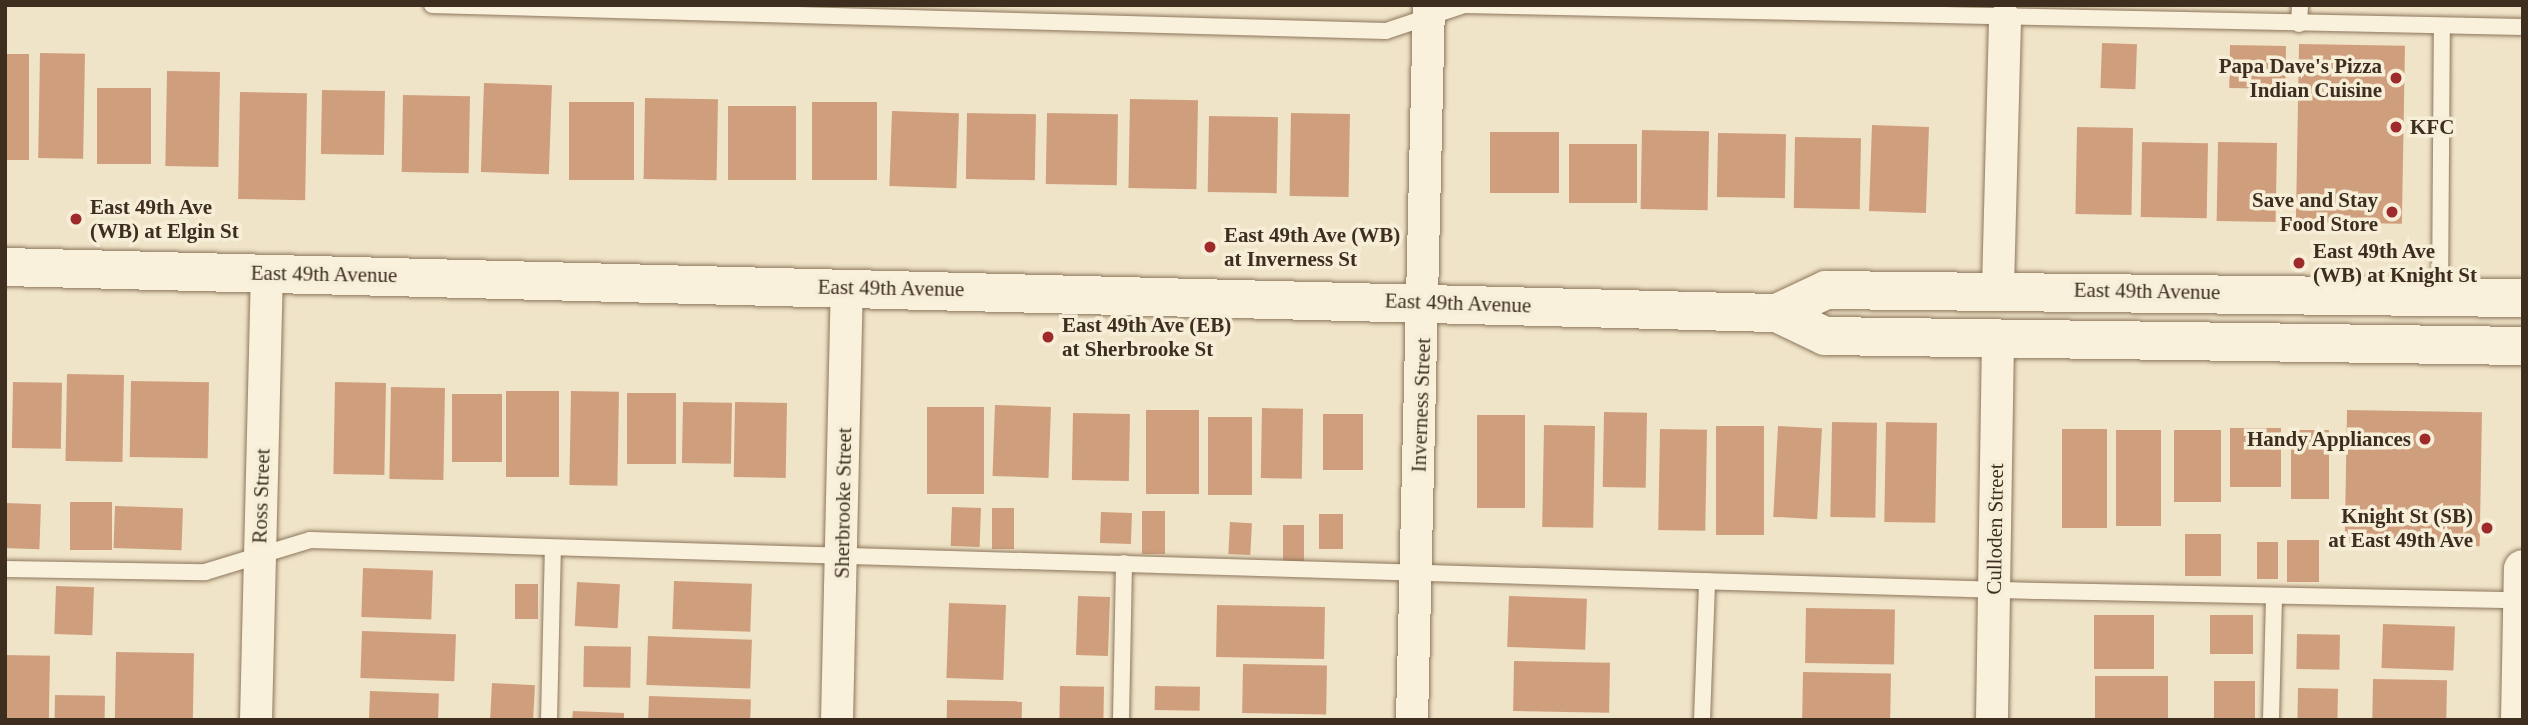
<!DOCTYPE html>
<html>
<head>
<meta charset="utf-8">
<style>
  body { margin:0 }
  #map { position:relative; width:2528px; height:725px; overflow:hidden; background:#f0e4c8; font-family:Georgia,serif }
  div>[style] { position:absolute }
  .building>* { inset:0; background:#cf9f7d; transform-origin:0 0 }
  .roads { filter:drop-shadow(0 0 2px #8d765c) drop-shadow(0 0 2px #8d765c) }
  .lane>* { height:16px; margin:-8px; padding:0 8px; transform-origin:8px; border-radius:8px; background:#faf1dc }
  .street>* { height:32px; margin:-16px; padding:0 16px; transform-origin:16px; border-radius:16px; background:#faf1dc }
  .secondary>* { height:38px; margin:-19px; padding:0 19px; transform-origin:19px; border-radius:19px; background:#faf1dc }
  .dots>* { width:19px; height:19px; translate:-50% -50%; box-sizing:border-box; border:4px solid #f7eed8; border-radius:50% }
  span { translate:-50% -50%; white-space:nowrap; text-align:center; line-height:1.15; -webkit-text-stroke:7px #f7eed8; paint-order:stroke }
  .poi-label { font-size:21px; color:#3d2e20; font-weight:700 }
  .right { translate:-100% -50%; text-align:right }
  .left { translate:0 -50%; text-align:left }
  .street-label { font-size:21px; color:#3d2e20 }
  .frame { position:absolute; inset:0; border:7px solid #3d2e20; pointer-events:none }
</style>
</head>
<body>
<div id="map">
  <div class="building">
    <i style="left:2102px;top:43px;width:35px;height:45px;rotate:2deg"></i>
    <i style="left:2299px;top:44px;width:106px;height:178px;rotate:1deg"></i>
    <i style="left:2230px;top:45px;width:56px;height:43px;rotate:1deg"></i>
    <i style="left:40px;top:53px;width:45px;height:105px;rotate:1deg"></i>
    <i style="left:5px;top:54px;width:24px;height:106px"></i>
    <i style="left:167px;top:71px;width:53px;height:95px;rotate:1deg"></i>
    <i style="left:484px;top:83px;width:68px;height:89px;rotate:2deg"></i>
    <i style="left:97px;top:88px;width:54px;height:76px"></i>
    <i style="left:322px;top:90px;width:63px;height:64px;rotate:1deg"></i>
    <i style="left:240px;top:92px;width:67px;height:107px;rotate:1deg"></i>
    <i style="left:403px;top:95px;width:67px;height:77px;rotate:1deg"></i>
    <i style="left:645px;top:98px;width:73px;height:81px;rotate:1deg"></i>
    <i style="left:1130px;top:99px;width:68px;height:89px;rotate:1deg"></i>
    <i style="left:569px;top:102px;width:65px;height:78px"></i>
    <i style="left:812px;top:102px;width:65px;height:78px"></i>
    <i style="left:728px;top:106px;width:68px;height:74px"></i>
    <i style="left:892px;top:111px;width:67px;height:75px;rotate:2deg"></i>
    <i style="left:967px;top:113px;width:69px;height:66px;rotate:1deg"></i>
    <i style="left:1047px;top:113px;width:71px;height:71px;rotate:1deg"></i>
    <i style="left:1291px;top:113px;width:59px;height:83px;rotate:1deg"></i>
    <i style="left:1209px;top:116px;width:69px;height:76px;rotate:1deg"></i>
    <i style="left:1872px;top:125px;width:57px;height:86px;rotate:2deg"></i>
    <i style="left:2077px;top:127px;width:56px;height:87px;rotate:1deg"></i>
    <i style="left:1642px;top:130px;width:67px;height:79px;rotate:1deg"></i>
    <i style="left:1490px;top:132px;width:69px;height:61px"></i>
    <i style="left:1718px;top:133px;width:68px;height:64px;rotate:1deg"></i>
    <i style="left:1795px;top:137px;width:66px;height:71px;rotate:1deg"></i>
    <i style="left:2142px;top:142px;width:66px;height:75px;rotate:1deg"></i>
    <i style="left:2218px;top:142px;width:59px;height:79px;rotate:1deg"></i>
    <i style="left:1569px;top:144px;width:68px;height:59px"></i>
    <i style="left:67px;top:374px;width:57px;height:87px;rotate:1deg"></i>
    <i style="left:131px;top:381px;width:78px;height:76px;rotate:1deg"></i>
    <i style="left:13px;top:382px;width:49px;height:66px;rotate:1deg"></i>
    <i style="left:335px;top:382px;width:51px;height:92px;rotate:1deg"></i>
    <i style="left:391px;top:387px;width:54px;height:92px;rotate:1deg"></i>
    <i style="left:506px;top:391px;width:53px;height:86px"></i>
    <i style="left:571px;top:391px;width:48px;height:94px;rotate:1deg"></i>
    <i style="left:627px;top:393px;width:49px;height:71px"></i>
    <i style="left:452px;top:394px;width:50px;height:68px"></i>
    <i style="left:683px;top:402px;width:49px;height:61px;rotate:1deg"></i>
    <i style="left:735px;top:402px;width:52px;height:75px;rotate:1deg"></i>
    <i style="left:995px;top:405px;width:56px;height:71px;rotate:2deg"></i>
    <i style="left:927px;top:407px;width:57px;height:87px"></i>
    <i style="left:1262px;top:408px;width:41px;height:70px;rotate:1deg"></i>
    <i style="left:1146px;top:410px;width:53px;height:84px"></i>
    <i style="left:2347px;top:410px;width:135px;height:134px;rotate:1deg"></i>
    <i style="left:1604px;top:412px;width:43px;height:75px;rotate:1deg"></i>
    <i style="left:1073px;top:413px;width:57px;height:67px;rotate:1deg"></i>
    <i style="left:1323px;top:414px;width:40px;height:56px"></i>
    <i style="left:1477px;top:415px;width:48px;height:93px"></i>
    <i style="left:1208px;top:417px;width:44px;height:78px"></i>
    <i style="left:1832px;top:422px;width:45px;height:95px;rotate:1deg"></i>
    <i style="left:1886px;top:422px;width:51px;height:100px;rotate:1deg"></i>
    <i style="left:1544px;top:425px;width:51px;height:102px;rotate:1deg"></i>
    <i style="left:1716px;top:426px;width:48px;height:109px"></i>
    <i style="left:1778px;top:426px;width:44px;height:91px;rotate:3deg"></i>
    <i style="left:2230px;top:428px;width:51px;height:59px"></i>
    <i style="left:1660px;top:429px;width:47px;height:101px;rotate:1deg"></i>
    <i style="left:2062px;top:429px;width:45px;height:99px"></i>
    <i style="left:2116px;top:430px;width:45px;height:96px"></i>
    <i style="left:2174px;top:430px;width:47px;height:72px"></i>
    <i style="left:2291px;top:430px;width:38px;height:69px"></i>
    <i style="left:70px;top:502px;width:42px;height:48px"></i>
    <i style="left:5px;top:503px;width:36px;height:45px;rotate:2deg"></i>
    <i style="left:115px;top:506px;width:68px;height:42px;rotate:2deg"></i>
    <i style="left:952px;top:507px;width:29px;height:39px;rotate:2deg"></i>
    <i style="left:992px;top:508px;width:22px;height:41px"></i>
    <i style="left:1142px;top:511px;width:23px;height:43px"></i>
    <i style="left:1101px;top:512px;width:31px;height:31px;rotate:2deg"></i>
    <i style="left:1319px;top:514px;width:24px;height:35px"></i>
    <i style="left:1230px;top:522px;width:22px;height:32px;rotate:3deg"></i>
    <i style="left:1283px;top:525px;width:21px;height:37px"></i>
    <i style="left:2185px;top:534px;width:36px;height:42px"></i>
    <i style="left:2287px;top:540px;width:32px;height:42px"></i>
    <i style="left:2257px;top:542px;width:21px;height:37px"></i>
    <i style="left:363px;top:568px;width:70px;height:49px;rotate:2deg"></i>
    <i style="left:674px;top:581px;width:78px;height:48px;rotate:2deg"></i>
    <i style="left:577px;top:582px;width:43px;height:44px;rotate:3deg"></i>
    <i style="left:515px;top:584px;width:23px;height:35px"></i>
    <i style="left:56px;top:586px;width:38px;height:48px;rotate:2deg"></i>
    <i style="left:1078px;top:596px;width:32px;height:59px;rotate:2deg"></i>
    <i style="left:1509px;top:596px;width:78px;height:51px;rotate:2deg"></i>
    <i style="left:949px;top:603px;width:57px;height:75px;rotate:2deg"></i>
    <i style="left:1217px;top:605px;width:108px;height:52px;rotate:1deg"></i>
    <i style="left:1806px;top:608px;width:89px;height:55px;rotate:1deg"></i>
    <i style="left:2094px;top:615px;width:60px;height:54px"></i>
    <i style="left:2210px;top:615px;width:43px;height:39px"></i>
    <i style="left:2383px;top:624px;width:72px;height:44px;rotate:2deg"></i>
    <i style="left:362px;top:631px;width:94px;height:47px;rotate:2deg"></i>
    <i style="left:2297px;top:634px;width:43px;height:35px;rotate:1deg"></i>
    <i style="left:648px;top:636px;width:104px;height:49px;rotate:2deg"></i>
    <i style="left:584px;top:646px;width:47px;height:41px;rotate:1deg"></i>
    <i style="left:116px;top:652px;width:78px;height:68px;rotate:1deg"></i>
    <i style="left:5px;top:655px;width:45px;height:65px;rotate:1deg"></i>
    <i style="left:1514px;top:661px;width:96px;height:50px;rotate:1deg"></i>
    <i style="left:1243px;top:664px;width:84px;height:49px;rotate:1deg"></i>
    <i style="left:1803px;top:672px;width:88px;height:47px;rotate:1deg"></i>
    <i style="left:2095px;top:676px;width:73px;height:44px"></i>
    <i style="left:2373px;top:679px;width:74px;height:41px;rotate:1deg"></i>
    <i style="left:2214px;top:681px;width:41px;height:39px"></i>
    <i style="left:492px;top:683px;width:43px;height:37px;rotate:3deg"></i>
    <i style="left:1060px;top:686px;width:44px;height:34px;rotate:1deg"></i>
    <i style="left:1155px;top:686px;width:45px;height:24px;rotate:1deg"></i>
    <i style="left:2298px;top:688px;width:40px;height:32px;rotate:1deg"></i>
    <i style="left:370px;top:691px;width:69px;height:29px;rotate:2deg"></i>
    <i style="left:55px;top:695px;width:50px;height:25px;rotate:1deg"></i>
    <i style="left:649px;top:696px;width:102px;height:24px;rotate:2deg"></i>
    <i style="left:947px;top:700px;width:75px;height:20px;rotate:1deg"></i>
    <i style="clip-path:polygon(573px 711px,624px 713px,624px 720px,572px 720px)"></i>
  </div>
  <div class="roads">
    <div class="lane">
      <i style="left:432px;top:5px;width:954px;rotate:1.56deg"></i>
      <i style="left:1386px;top:31px;width:82px;rotate:-18.4deg"></i>
      <i style="left:1464px;top:5px;width:1059px;rotate:1.19deg"></i>
      <i style="left:2299px;top:24px;width:19px;rotate:-87deg"></i>
      <i style="left:2440px;top:296px;width:270px;rotate:-89.6deg"></i>
      <i style="left:5px;top:569px;width:200px;rotate:0.9deg"></i>
      <i style="left:205px;top:572px;width:110px;rotate:-16.9deg"></i>
      <i style="left:310px;top:540px;width:1727px;rotate:1.69deg"></i>
      <i style="left:2036px;top:591px;width:486px;rotate:1.1deg"></i>
      <i style="left:549px;top:720px;width:172px;rotate:-88.7deg"></i>
      <i style="left:1121px;top:720px;width:157px;rotate:-88.9deg"></i>
      <i style="left:1702px;top:720px;width:139px;rotate:-87.9deg"></i>
      <i style="left:2271px;top:720px;width:123px;rotate:-88.6deg"></i>
    </div>
    <div class="street">
      <i style="left:1998px;top:288px;width:269px;rotate:-88.5deg"></i>
      <i style="left:256px;top:720px;width:448px;rotate:-88.6deg"></i>
      <i style="left:837px;top:720px;width:433px;rotate:-88.7deg"></i>
      <i style="left:1412px;top:720px;width:715px;rotate:-88.64deg"></i>
      <i style="left:1992px;top:720px;width:382px;rotate:-89.1deg"></i>
    </div>
    <div class="secondary">
      <i style="left:5px;top:267px;width:1773px;rotate:1.49deg"></i>
      <i style="left:1777px;top:313px;width:53px;rotate:25.6deg"></i>
      <i style="left:1825px;top:336px;width:698px;rotate:0.82deg"></i>
      <i style="left:1777px;top:313px;width:54px;rotate:-25.1deg"></i>
      <i style="left:1826px;top:290px;width:697px;rotate:0.66deg"></i>
      <i style="left:2520px;top:720px;width:151px;rotate:-88.9deg"></i>
    </div>
  </div>
  <div class="dots">
    <i style="left:2396px;top:78px;background:#9e2a2b"></i>
    <i style="left:2396px;top:127px;background:#9e2a2b"></i>
    <i style="left:2392px;top:212px;background:#9e2a2b"></i>
    <i style="left:76px;top:219px;background:#9e2a2b"></i>
    <i style="left:1210px;top:247px;background:#9e2a2b"></i>
    <i style="left:2299px;top:263px;background:#9e2a2b"></i>
    <i style="left:1048px;top:337px;background:#9e2a2b"></i>
    <i style="left:2425px;top:439px;background:#9e2a2b"></i>
    <i style="left:2487px;top:528px;background:#9e2a2b"></i>
  </div>
  <div class="poi-label">
    <span class="right" style="left:2382px;top:78px">Papa Dave's Pizza<br>Indian Cuisine</span>
    <span class="left" style="left:2410px;top:127px">KFC</span>
    <span class="right" style="left:2378px;top:212px">Save and Stay<br>Food Store</span>
    <span class="left" style="left:90px;top:219px">East 49th Ave<br>(WB) at Elgin St</span>
    <span class="left" style="left:1224px;top:247px">East 49th Ave (WB)<br>at Inverness St</span>
    <span class="left" style="left:2313px;top:263px">East 49th Ave<br>(WB) at Knight St</span>
    <span class="left" style="left:1062px;top:337px">East 49th Ave (EB)<br>at Sherbrooke St</span>
    <span class="right" style="left:2411px;top:439px">Handy Appliances</span>
    <span class="right" style="left:2473px;top:528px">Knight St (SB)<br>at East 49th Ave</span>
  </div>
  <div class="street-label">
    <span style="left:324px;top:274px;rotate:1deg">East 49th Avenue</span>
    <span style="left:891px;top:288px;rotate:1deg">East 49th Avenue</span>
    <span style="left:2147px;top:291px;rotate:1deg">East 49th Avenue</span>
    <span style="left:1458px;top:303px;rotate:2deg">East 49th Avenue</span>
    <span style="left:1421px;top:405px;rotate:-88deg">Inverness Street</span>
    <span style="left:261px;top:496px;rotate:-88deg">Ross Street</span>
    <span style="left:843px;top:503px;rotate:-89deg">Sherbrooke Street</span>
    <span style="left:1995px;top:529px;rotate:-89deg">Culloden Street</span>
  </div>
  <div class="frame"></div>
</div>
</body>
</html>
